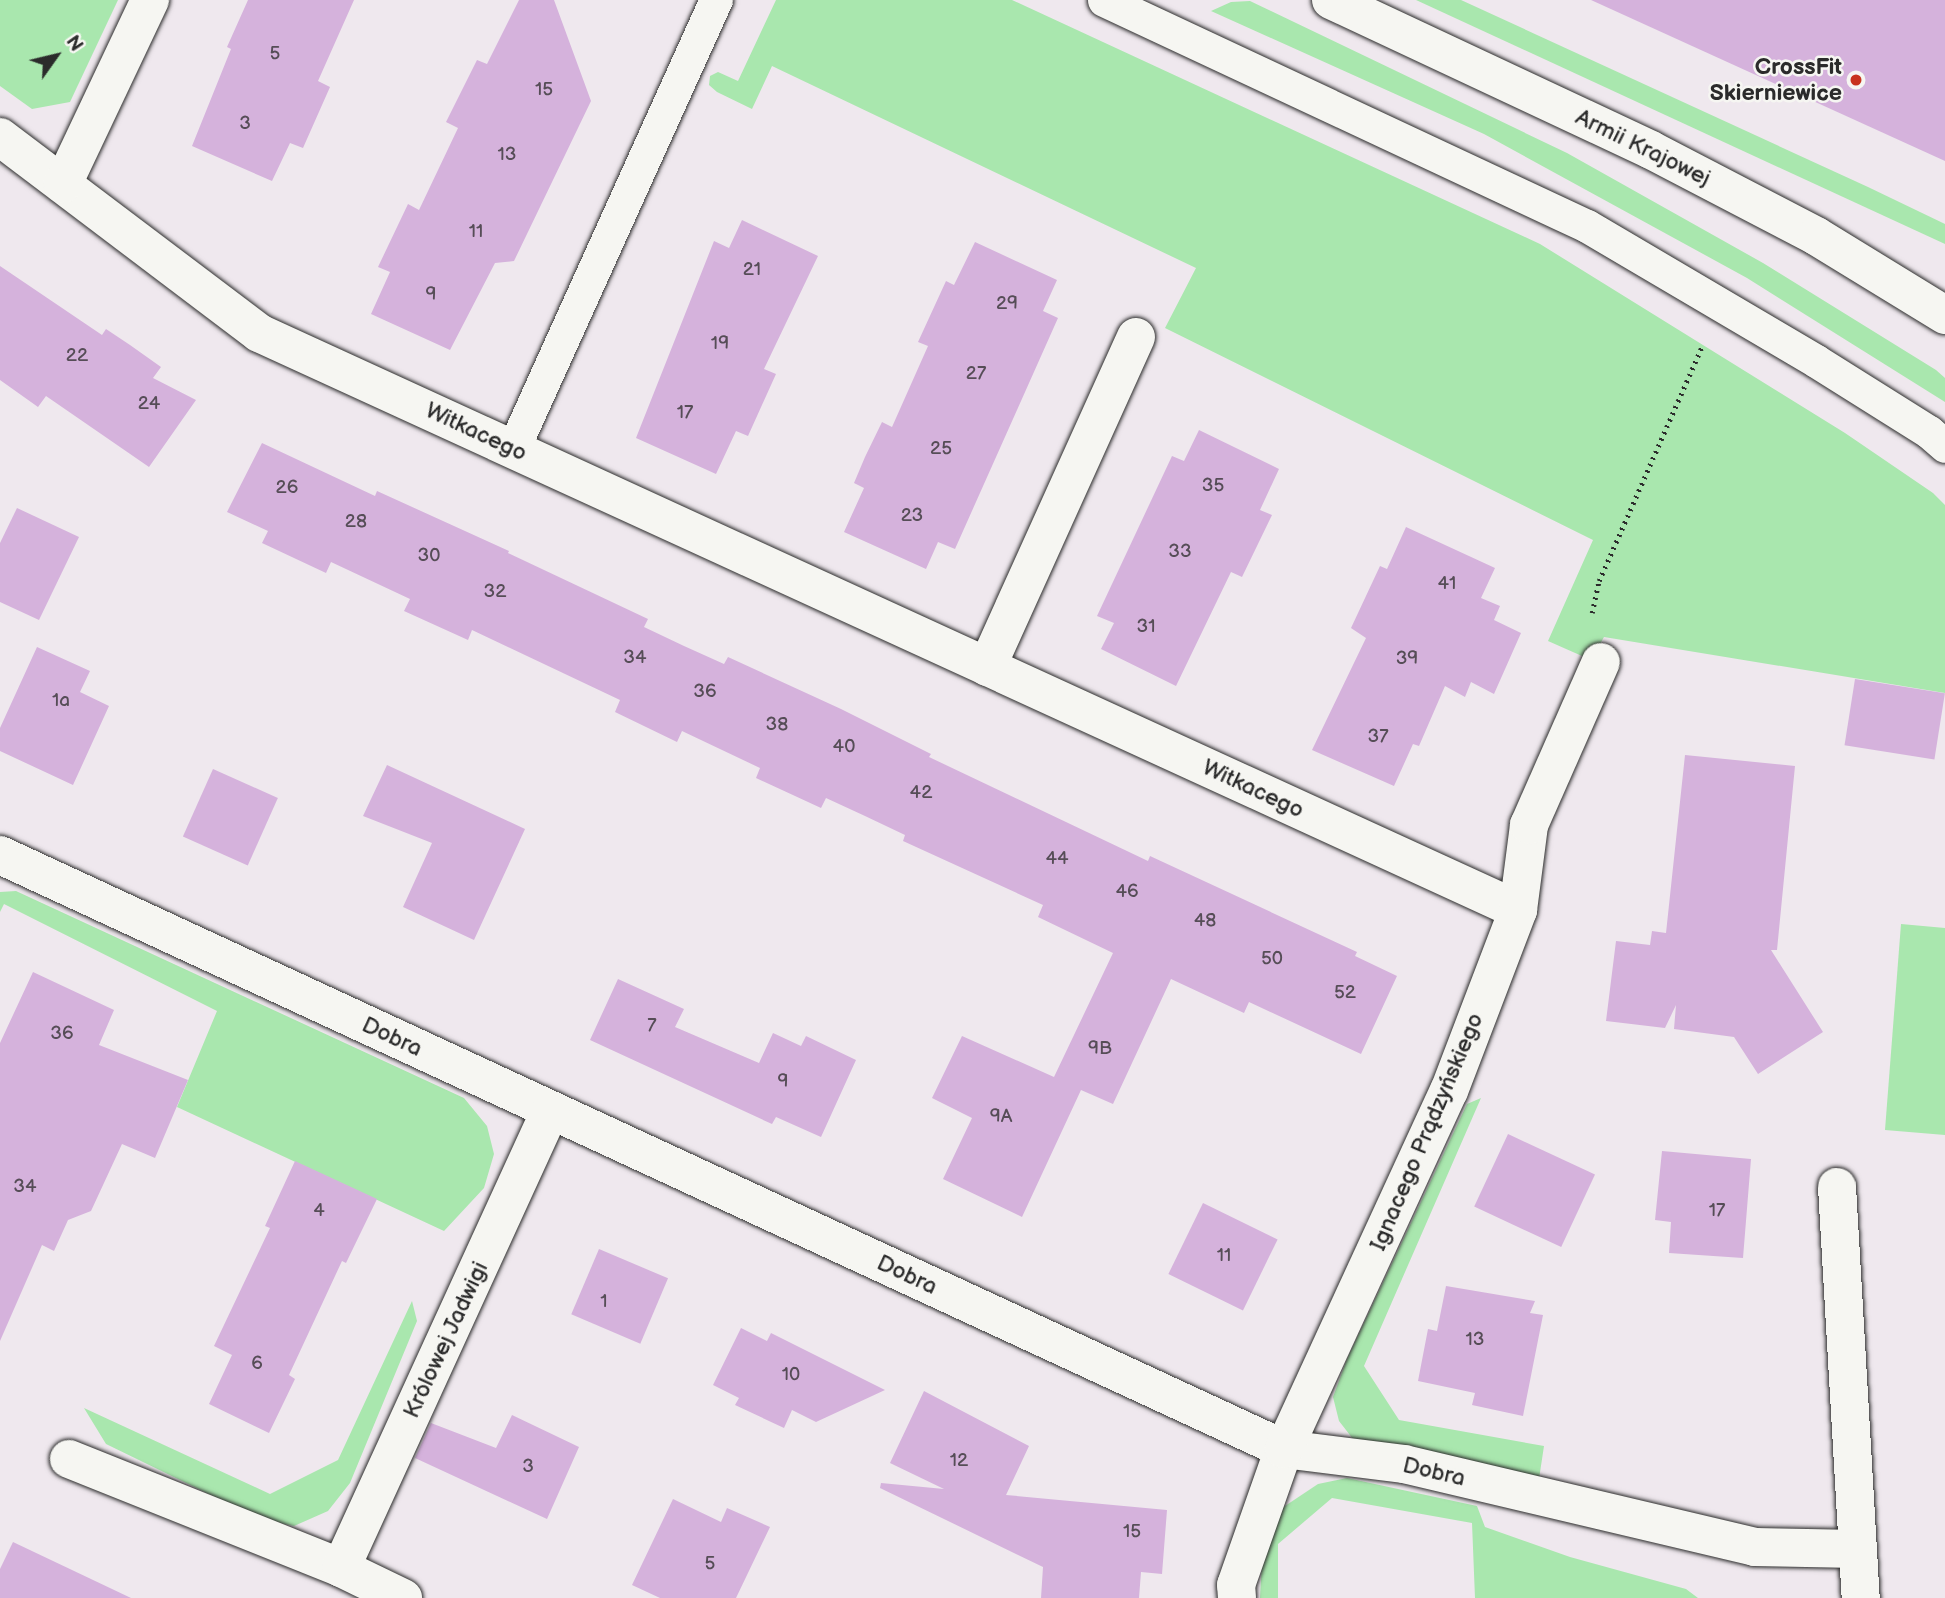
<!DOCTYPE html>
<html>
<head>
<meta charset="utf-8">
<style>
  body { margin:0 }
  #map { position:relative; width:1945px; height:1598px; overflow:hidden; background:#efe8ee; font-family:"Balsamiq Sans",sans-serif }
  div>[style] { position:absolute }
  .green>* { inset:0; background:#a9e7ae }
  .building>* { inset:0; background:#d5b2dc; transform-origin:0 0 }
  .path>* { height:4.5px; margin-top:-2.25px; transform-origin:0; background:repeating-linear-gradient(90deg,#2b2b2b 0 2px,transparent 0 7px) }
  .roads { filter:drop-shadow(0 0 2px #2b2b2b) drop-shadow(0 0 2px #2b2b2b) }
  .service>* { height:33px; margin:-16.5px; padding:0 16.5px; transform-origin:16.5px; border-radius:16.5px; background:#f6f6f2 }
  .minor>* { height:38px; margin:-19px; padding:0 19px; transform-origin:19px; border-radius:19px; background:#f6f6f2 }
  .tertiary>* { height:38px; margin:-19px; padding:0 19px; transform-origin:19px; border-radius:19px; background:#f6f6f2 }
  .dots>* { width:19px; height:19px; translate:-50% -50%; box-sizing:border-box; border:4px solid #f6f6f2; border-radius:50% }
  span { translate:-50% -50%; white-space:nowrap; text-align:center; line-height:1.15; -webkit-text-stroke:5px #f6f6f2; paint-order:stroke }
  .number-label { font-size:19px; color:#564d57 }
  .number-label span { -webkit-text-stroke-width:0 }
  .poi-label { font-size:23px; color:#2b2b2b; font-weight:700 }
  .right { translate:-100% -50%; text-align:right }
  .street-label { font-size:23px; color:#2b2b2b }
  .north { position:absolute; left:21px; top:21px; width:70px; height:70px; -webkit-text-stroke:5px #f6f6f2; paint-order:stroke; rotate:56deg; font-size:19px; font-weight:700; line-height:28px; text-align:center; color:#2b2b2b }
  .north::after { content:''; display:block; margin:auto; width:24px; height:32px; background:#2b2b2b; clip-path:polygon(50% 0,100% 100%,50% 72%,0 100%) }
</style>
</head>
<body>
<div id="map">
  <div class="green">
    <i style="clip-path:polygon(0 0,118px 0,70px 102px,32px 109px,0 86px)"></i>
    <i style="clip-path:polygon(776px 0,1012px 0,1540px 244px,1845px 433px,1933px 493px,1945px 505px,1945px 693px,1604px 637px,1591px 660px,1548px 641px,1593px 540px,1165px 328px,1196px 268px,772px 66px,752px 109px,717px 92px,709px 85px,710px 76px,718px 72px,738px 81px)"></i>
    <i style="clip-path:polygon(1416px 0,1461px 0,1868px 187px,1945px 224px,1945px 244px)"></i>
    <i style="clip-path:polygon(1250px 1px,1567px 153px,1763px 263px,1936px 370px,1945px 378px,1945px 402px,1747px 278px,1484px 134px,1211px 11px,1231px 2px)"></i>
    <i style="clip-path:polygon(16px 891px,464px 1098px,487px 1126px,494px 1154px,484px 1188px,444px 1231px,177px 1107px,217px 1011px,4px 904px,0 912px,0 892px)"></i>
    <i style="clip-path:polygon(1901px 924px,1945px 928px,1945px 1135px,1885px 1130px)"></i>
    <i style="clip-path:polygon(1481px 1098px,1364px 1366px,1399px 1420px,1544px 1446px,1539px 1479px,1353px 1439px,1339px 1421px,1333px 1397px,1347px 1359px,1467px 1104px)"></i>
    <i style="clip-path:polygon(412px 1301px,417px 1321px,350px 1483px,328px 1511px,294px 1526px,260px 1519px,106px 1444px,84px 1408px,270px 1494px,338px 1460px)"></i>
    <i style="clip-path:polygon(1347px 1478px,1477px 1506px,1485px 1527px,1570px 1557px,1686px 1589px,1698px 1598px,1475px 1598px,1472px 1523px,1332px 1498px,1278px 1544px,1278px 1598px,1260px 1598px,1263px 1542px,1282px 1508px,1318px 1484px)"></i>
  </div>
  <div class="building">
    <i style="clip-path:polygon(248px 0,354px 0,318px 81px,330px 87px,303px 148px,290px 143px,272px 181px,192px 146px,231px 49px,227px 47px)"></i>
    <i style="clip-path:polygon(519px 0,554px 0,591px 101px,514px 261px,495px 263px,450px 350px,371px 314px,390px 272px,378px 267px,408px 204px,419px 210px,458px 128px,446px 122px,477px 60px,487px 64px)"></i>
    <i style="clip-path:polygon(1591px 0,1945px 0,1945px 161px)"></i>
    <i style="clip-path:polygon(742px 220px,818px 256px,764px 369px,776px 374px,748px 436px,736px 431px,716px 474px,636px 438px,714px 241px,729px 248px)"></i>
    <i style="clip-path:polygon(975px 242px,1057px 280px,1043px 311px,1058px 318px,955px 549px,938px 542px,926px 569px,844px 532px,864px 488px,854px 483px,865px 457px,882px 422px,892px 427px,928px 346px,918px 342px,946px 281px,954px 285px)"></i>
    <i style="clip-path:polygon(0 266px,102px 335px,106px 329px,130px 345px,161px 367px,153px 378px,196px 400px,149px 467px,46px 396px,38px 407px,0 380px)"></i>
    <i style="clip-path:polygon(1199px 430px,1279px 469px,1260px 510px,1272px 515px,1242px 577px,1231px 572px,1176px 686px,1101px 649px,1114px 623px,1097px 616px,1172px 456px,1184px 461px)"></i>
    <i style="clip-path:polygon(262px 443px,375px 496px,377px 491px,509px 551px,508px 553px,648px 619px,644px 627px,684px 646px,724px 664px,728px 657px,841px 709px,931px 754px,929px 757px,1148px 861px,1150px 856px,1357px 952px,1355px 956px,1397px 976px,1361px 1054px,1249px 1002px,1244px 1013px,1171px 979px,1113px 1104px,1081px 1090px,1022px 1217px,943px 1179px,972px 1118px,932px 1098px,962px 1036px,1054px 1077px,1113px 953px,1038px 917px,1043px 905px,903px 841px,905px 835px,865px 816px,826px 798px,821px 808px,756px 778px,760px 768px,682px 731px,677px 742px,615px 712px,620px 700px,472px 630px,468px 640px,404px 611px,410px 599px,331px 562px,326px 573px,262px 543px,268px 531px,227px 512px)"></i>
    <i style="clip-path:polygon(17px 508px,79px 537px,39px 620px,0 602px,0 543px)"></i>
    <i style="clip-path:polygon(1406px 527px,1495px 568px,1481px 598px,1500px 606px,1494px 620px,1521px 633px,1494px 694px,1471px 682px,1465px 697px,1445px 686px,1419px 746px,1413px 744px,1394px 786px,1312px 750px,1366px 638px,1351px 628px,1380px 566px,1387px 569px)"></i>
    <i style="clip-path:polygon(37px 647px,90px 671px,80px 692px,109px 706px,73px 785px,0 751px,0 728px)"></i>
    <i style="left:1855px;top:679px;width:91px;height:67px;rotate:9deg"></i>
    <i style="clip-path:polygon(1685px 755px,1795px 766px,1777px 950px,1771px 950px,1823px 1032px,1758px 1074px,1734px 1037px,1674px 1029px,1676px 1005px,1665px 1028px,1606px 1021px,1616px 941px,1650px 945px,1652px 931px,1666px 933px)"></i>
    <i style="clip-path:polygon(387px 765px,525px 829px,474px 940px,403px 907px,432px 843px,363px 816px)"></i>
    <i style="left:213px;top:769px;width:71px;height:74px;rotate:24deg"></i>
    <i style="clip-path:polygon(33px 972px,114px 1010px,99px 1045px,188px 1080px,155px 1158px,122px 1144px,91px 1211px,68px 1220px,54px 1251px,42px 1245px,0 1341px,0 1043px)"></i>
    <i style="clip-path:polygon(618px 979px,684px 1009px,675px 1027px,759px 1063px,773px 1033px,801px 1046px,806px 1036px,856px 1060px,821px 1137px,776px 1117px,772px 1124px,590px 1040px)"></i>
    <i style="left:1508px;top:1134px;width:96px;height:80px;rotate:25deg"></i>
    <i style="clip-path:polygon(1662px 1151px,1751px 1159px,1743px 1258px,1669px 1253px,1671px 1222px,1655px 1220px)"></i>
    <i style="clip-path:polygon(295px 1161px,377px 1199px,346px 1263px,342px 1261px,289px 1375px,295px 1379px,269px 1433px,209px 1404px,232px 1355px,214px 1346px,270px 1228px,265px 1226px)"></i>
    <i style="left:1203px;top:1203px;width:83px;height:79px;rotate:26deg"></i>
    <i style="left:599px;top:1249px;width:75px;height:71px;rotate:23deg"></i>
    <i style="clip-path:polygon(1446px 1286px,1535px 1301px,1530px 1313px,1543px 1315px,1523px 1416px,1472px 1405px,1475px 1393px,1418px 1381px,1428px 1329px,1437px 1331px)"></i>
    <i style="clip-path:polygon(741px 1328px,767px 1341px,771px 1333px,885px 1390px,816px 1422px,792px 1410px,784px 1428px,735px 1405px,739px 1398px,713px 1385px)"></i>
    <i style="clip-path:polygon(924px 1391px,1029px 1446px,1006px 1495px,1167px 1510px,1162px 1574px,1141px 1572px,1139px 1598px,1041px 1598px,1043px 1567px,880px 1488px,881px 1483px,944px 1489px,890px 1463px)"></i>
    <i style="clip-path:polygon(512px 1415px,579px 1447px,547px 1519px,415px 1458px,431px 1423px,496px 1448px)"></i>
    <i style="clip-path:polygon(673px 1499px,721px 1522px,727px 1508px,770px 1527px,736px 1598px,660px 1598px,632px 1585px)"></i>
    <i style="clip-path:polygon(13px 1542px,131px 1598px,0 1598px,0 1569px)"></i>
  </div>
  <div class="path">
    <i style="left:1592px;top:613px;width:33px;rotate:-78deg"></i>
    <i style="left:1599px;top:581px;width:257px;rotate:-66.3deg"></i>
  </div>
  <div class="roads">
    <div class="service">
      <i style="left:1104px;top:0;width:533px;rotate:25.08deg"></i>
      <i style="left:1587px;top:226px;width:266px;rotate:30.5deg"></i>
      <i style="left:1816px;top:361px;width:133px;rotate:32.1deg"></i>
      <i style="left:1929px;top:432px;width:21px;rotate:41deg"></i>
      <i style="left:513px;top:449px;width:493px;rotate:-65.7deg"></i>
    </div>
    <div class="minor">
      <i style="left:0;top:137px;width:325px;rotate:37.1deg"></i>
      <i style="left:259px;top:333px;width:1385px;rotate:24.62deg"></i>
      <i style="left:63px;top:184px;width:204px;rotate:-64.7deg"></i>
      <i style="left:987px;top:667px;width:362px;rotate:-65.7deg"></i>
      <i style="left:0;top:855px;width:1415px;rotate:24.83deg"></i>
      <i style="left:1284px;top:1449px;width:121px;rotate:7.1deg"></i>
      <i style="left:1404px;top:1464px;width:361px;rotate:13.3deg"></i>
      <i style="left:1755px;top:1547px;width:103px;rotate:1.1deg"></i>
      <i style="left:1837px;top:1187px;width:412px;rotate:86.7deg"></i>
      <i style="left:69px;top:1459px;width:293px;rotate:21.8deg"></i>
      <i style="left:341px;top:1568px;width:69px;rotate:25.8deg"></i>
      <i style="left:341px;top:1568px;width:503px;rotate:-65.42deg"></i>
      <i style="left:1237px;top:1598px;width:13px;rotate:-94deg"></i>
      <i style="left:1236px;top:1585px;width:144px;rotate:-70.6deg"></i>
      <i style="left:1284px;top:1449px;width:394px;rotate:-65.3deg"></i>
      <i style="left:1449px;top:1091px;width:194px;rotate:-69.1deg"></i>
      <i style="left:1518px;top:910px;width:86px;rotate:-82.6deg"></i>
      <i style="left:1529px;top:825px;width:178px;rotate:-66.2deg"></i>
    </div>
    <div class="tertiary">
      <i style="left:1331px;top:0;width:353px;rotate:25.1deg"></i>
      <i style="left:1651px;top:150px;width:186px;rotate:27.5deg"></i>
      <i style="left:1816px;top:236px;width:151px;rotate:31.5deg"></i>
    </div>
  </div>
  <div class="dots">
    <i style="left:1856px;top:80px;background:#c8321e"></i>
  </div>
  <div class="number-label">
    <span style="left:275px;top:54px">5</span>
    <span style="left:544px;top:90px">15</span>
    <span style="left:245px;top:124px">3</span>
    <span style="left:507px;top:155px">13</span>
    <span style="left:476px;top:232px">11</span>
    <span style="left:752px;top:270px">21</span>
    <span style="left:431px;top:295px">9</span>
    <span style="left:1007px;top:304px">29</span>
    <span style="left:720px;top:344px">19</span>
    <span style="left:77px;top:356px">22</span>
    <span style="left:976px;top:374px">27</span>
    <span style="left:149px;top:404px">24</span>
    <span style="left:685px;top:413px">17</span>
    <span style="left:941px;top:449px">25</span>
    <span style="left:1213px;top:486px">35</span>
    <span style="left:287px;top:488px">26</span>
    <span style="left:912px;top:516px">23</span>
    <span style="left:356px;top:522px">28</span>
    <span style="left:1180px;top:552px">33</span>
    <span style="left:429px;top:556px">30</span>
    <span style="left:1447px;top:584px">41</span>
    <span style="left:495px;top:592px">32</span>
    <span style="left:1146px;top:627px">31</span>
    <span style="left:635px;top:658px">34</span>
    <span style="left:1407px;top:659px">39</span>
    <span style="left:705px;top:692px">36</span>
    <span style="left:61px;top:701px">1a</span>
    <span style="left:777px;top:725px">38</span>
    <span style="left:1378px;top:737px">37</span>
    <span style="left:844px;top:747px">40</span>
    <span style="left:921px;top:793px">42</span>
    <span style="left:1057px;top:859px">44</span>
    <span style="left:1127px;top:892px">46</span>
    <span style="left:1205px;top:921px">48</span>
    <span style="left:1272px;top:959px">50</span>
    <span style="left:1345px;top:993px">52</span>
    <span style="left:652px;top:1026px">7</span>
    <span style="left:62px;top:1034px">36</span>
    <span style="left:1100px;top:1049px">9B</span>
    <span style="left:783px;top:1082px">9</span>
    <span style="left:1001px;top:1117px">9A</span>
    <span style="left:25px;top:1187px">34</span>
    <span style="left:319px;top:1211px">4</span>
    <span style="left:1717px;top:1211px">17</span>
    <span style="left:1224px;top:1256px">11</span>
    <span style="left:604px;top:1302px">1</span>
    <span style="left:1475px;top:1340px">13</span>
    <span style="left:257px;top:1364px">6</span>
    <span style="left:791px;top:1375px">10</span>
    <span style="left:959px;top:1461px">12</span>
    <span style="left:528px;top:1467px">3</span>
    <span style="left:1132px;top:1532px">15</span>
    <span style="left:710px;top:1564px">5</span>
  </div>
  <div class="poi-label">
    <span class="right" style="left:1842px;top:80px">CrossFit<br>Skierniewice</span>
  </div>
  <div class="street-label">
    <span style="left:1643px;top:148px;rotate:26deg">Armii Krajowej</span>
    <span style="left:476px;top:432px;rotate:25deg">Witkacego</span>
    <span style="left:1253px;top:789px;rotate:25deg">Witkacego</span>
    <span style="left:392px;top:1037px;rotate:25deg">Dobra</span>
    <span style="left:1427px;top:1132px;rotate:-67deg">Ignacego Prądzyńskiego</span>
    <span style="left:907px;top:1275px;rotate:25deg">Dobra</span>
    <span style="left:446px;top:1340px;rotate:-65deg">Królowej Jadwigi</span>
    <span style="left:1434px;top:1472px;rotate:13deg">Dobra</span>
  </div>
  <div class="north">N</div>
</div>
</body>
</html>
